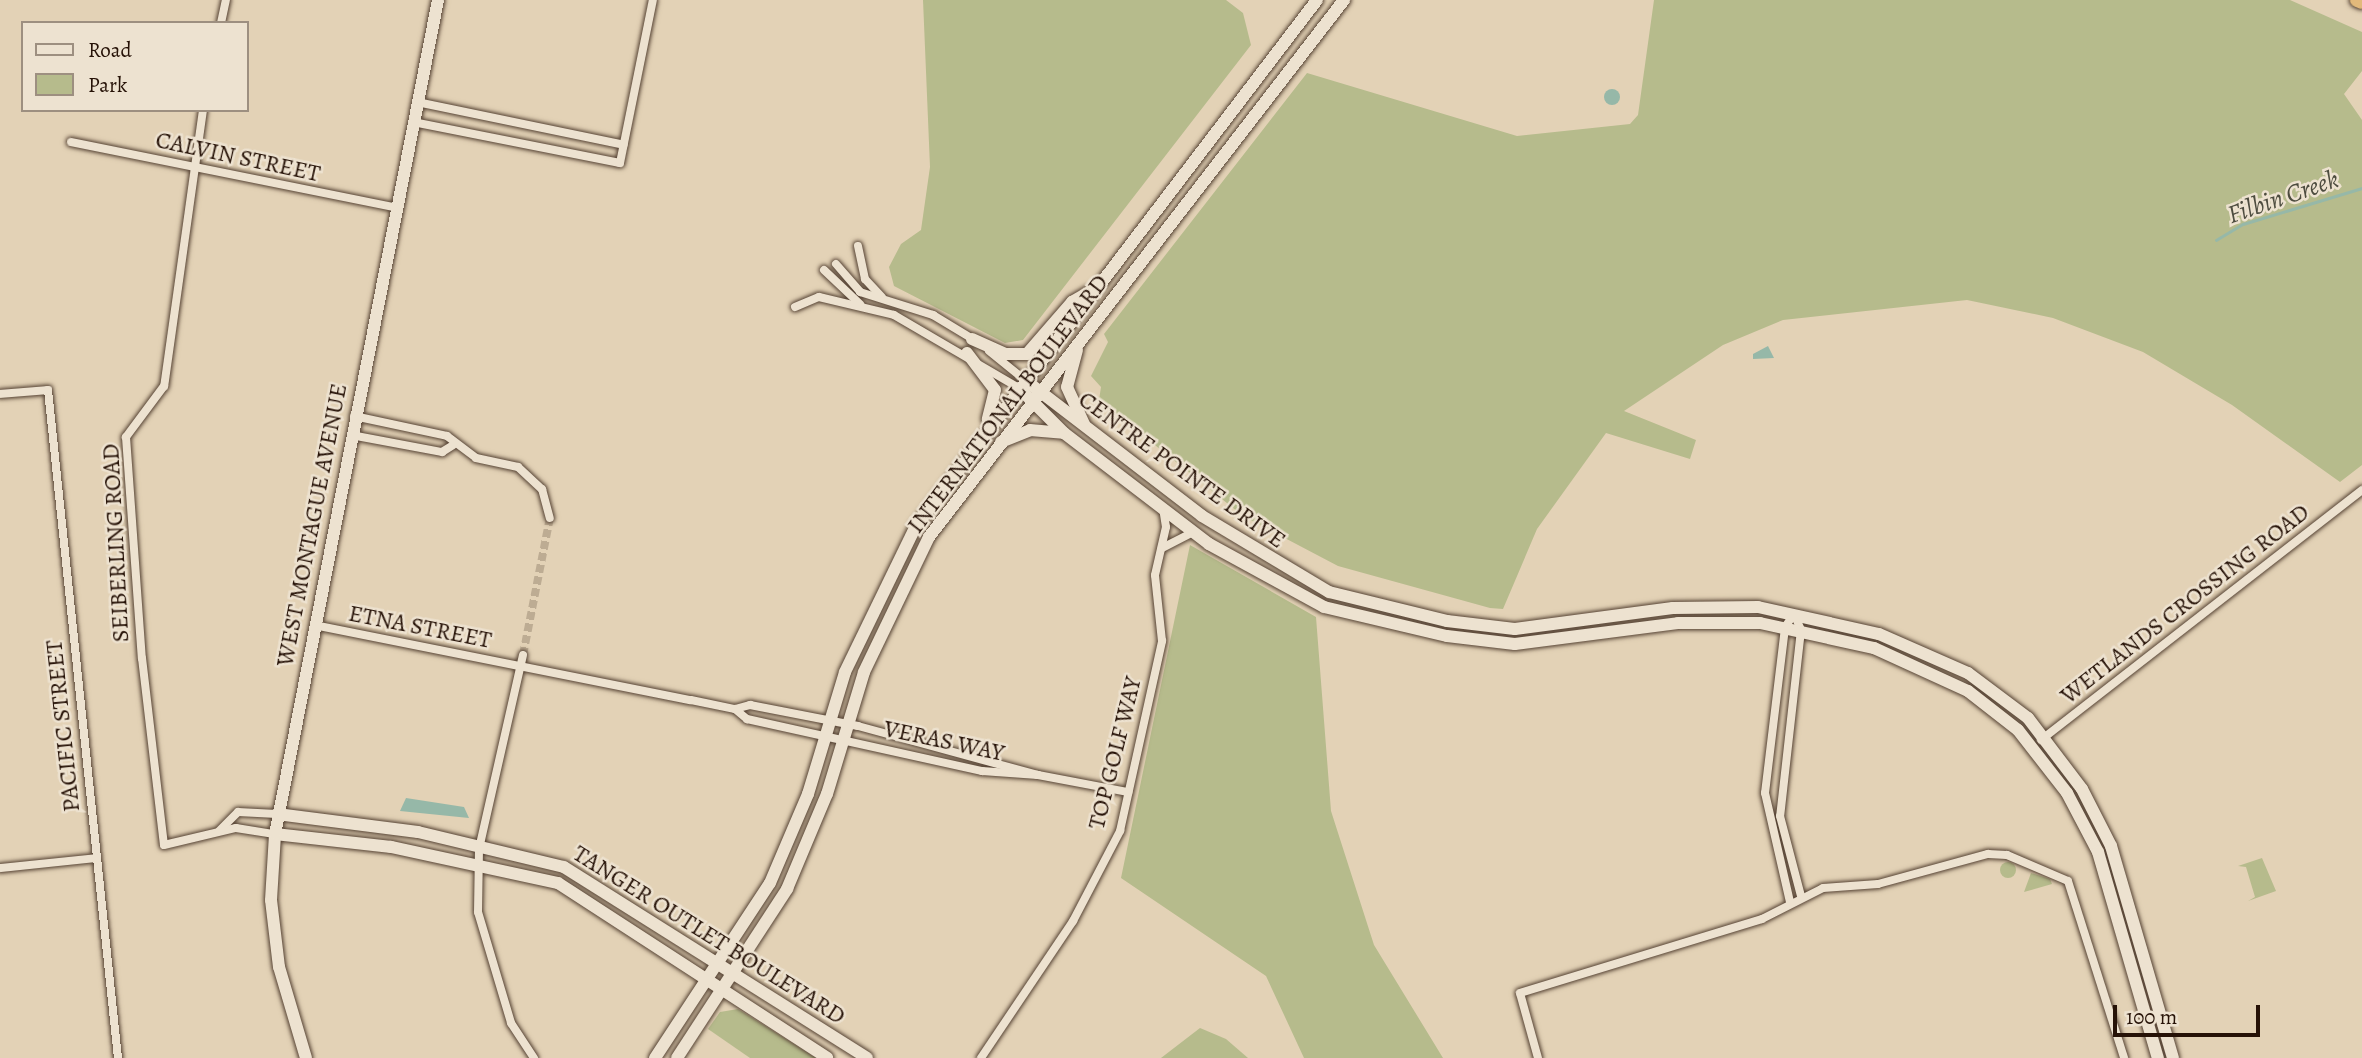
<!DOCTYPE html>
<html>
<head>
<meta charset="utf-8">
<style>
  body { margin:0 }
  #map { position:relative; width:2362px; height:1058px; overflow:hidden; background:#e3d2b6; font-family:Alegreya,serif }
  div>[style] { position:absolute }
  .green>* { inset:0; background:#b6bb8c }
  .round { border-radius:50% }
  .water>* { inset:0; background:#96b8a8 }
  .stream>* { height:2.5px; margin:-1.25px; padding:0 1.25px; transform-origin:1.25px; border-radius:1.25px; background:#96b8a8 }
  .street-tunnel>* { height:8px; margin-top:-4px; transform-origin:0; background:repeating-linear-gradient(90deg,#bdac93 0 8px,transparent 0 12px) }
  .roads { filter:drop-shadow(0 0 2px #554233) drop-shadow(0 0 2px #554233) }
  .street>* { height:8px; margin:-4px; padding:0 4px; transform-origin:4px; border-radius:4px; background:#ede2d0 }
  .secondary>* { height:12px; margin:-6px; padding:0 6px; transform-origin:6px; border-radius:6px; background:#ede2d0 }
  .highway>* { height:14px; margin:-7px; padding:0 7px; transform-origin:7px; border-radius:7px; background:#e2b97b }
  span { translate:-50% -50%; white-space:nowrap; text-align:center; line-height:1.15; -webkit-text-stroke:5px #ede2d0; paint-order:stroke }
  .street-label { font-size:24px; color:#261207 }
  .water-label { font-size:26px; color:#4d4c3f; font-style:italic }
  .legend { position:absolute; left:21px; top:21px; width:228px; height:91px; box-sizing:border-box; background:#ede2d0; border:2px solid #9d8f80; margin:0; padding:9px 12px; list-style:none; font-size:21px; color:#261207 }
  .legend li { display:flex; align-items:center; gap:14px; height:35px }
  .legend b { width:35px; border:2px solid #9d8f80 }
  .scale { position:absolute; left:2113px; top:1005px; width:147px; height:32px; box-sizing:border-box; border:4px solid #261207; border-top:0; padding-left:9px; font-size:21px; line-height:24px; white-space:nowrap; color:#261207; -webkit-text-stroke:5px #ede2d0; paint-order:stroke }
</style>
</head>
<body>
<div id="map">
  <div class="green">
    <i style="clip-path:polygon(923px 0,1226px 0,1243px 13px,1251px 45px,1023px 340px,1005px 343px,894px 286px,889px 267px,901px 244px,921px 230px,930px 167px)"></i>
    <i style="clip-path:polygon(1654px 0,2290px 0,2362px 32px,2362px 71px,2344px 94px,2362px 120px,2362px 465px,2340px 482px,2232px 405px,2143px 352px,2053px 318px,1967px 300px,1783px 320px,1723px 345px,1624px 411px,1696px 440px,1690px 459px,1606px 433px,1537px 529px,1503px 609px,1490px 608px,1338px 566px,1243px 516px,1099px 400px,1101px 387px,1091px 376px,1108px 342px,1104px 334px,1307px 73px,1517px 136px,1630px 124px,1638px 115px)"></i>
    <i style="clip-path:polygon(1190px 545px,1316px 617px,1331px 811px,1374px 945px,1443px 1058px,1304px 1058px,1266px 976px,1121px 878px)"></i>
    <i style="clip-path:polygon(2262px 858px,2276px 891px,2248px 901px,2255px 897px,2246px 867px,2238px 866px)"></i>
    <i class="round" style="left:2000px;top:862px;width:16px;height:16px"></i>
    <i style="clip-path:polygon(2031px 873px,2050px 879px,2052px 884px,2024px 892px)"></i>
    <i style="clip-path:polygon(738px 1009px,816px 1058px,750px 1058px,708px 1029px,720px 1012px)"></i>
    <i style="clip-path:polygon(1200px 1028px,1226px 1039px,1248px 1058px,1161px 1058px)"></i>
  </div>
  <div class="water">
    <i class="round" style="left:1604px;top:89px;width:16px;height:16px"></i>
    <i style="clip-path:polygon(1768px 346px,1774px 358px,1753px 359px,1753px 354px)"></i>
    <i style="clip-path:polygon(406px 798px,464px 807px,469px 818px,400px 811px)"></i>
  </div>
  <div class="stream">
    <i style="left:2216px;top:240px;width:31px;rotate:-31deg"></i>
    <i style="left:2243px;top:224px;width:124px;rotate:-16.8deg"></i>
  </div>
  <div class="street-tunnel">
    <i style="left:523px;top:655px;width:140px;rotate:-78.9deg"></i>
  </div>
  <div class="roads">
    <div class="street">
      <i style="left:221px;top:23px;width:24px;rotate:-78deg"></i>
      <i style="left:417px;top:102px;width:211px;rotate:11.7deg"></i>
      <i style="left:203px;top:110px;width:279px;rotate:98deg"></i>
      <i style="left:164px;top:386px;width:64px;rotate:126.7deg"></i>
      <i style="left:126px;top:437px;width:222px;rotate:85.9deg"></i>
      <i style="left:142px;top:658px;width:188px;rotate:83.3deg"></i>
      <i style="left:164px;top:845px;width:74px;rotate:-13.3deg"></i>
      <i style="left:236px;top:828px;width:39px;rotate:9deg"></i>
      <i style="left:413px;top:122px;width:211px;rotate:11.2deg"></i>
      <i style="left:620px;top:163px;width:166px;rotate:-78.6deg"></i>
      <i style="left:71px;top:142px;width:333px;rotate:11.4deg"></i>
      <i style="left:858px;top:246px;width:34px;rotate:78deg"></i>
      <i style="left:865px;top:279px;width:25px;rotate:47deg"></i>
      <i style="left:836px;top:264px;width:37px;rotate:49deg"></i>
      <i style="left:860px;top:292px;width:77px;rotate:17.5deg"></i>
      <i style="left:933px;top:315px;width:50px;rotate:31.2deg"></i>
      <i style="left:824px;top:270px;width:50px;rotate:43.4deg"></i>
      <i style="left:795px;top:307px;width:26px;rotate:-23deg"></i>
      <i style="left:819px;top:297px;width:77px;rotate:13.5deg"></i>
      <i style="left:894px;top:315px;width:145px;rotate:30.3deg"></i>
      <i style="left:989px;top:351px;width:46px;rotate:38.9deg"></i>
      <i style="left:0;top:394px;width:48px;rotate:-4.8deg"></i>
      <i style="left:48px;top:390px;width:672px;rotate:84.02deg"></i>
      <i style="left:354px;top:416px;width:95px;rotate:12.1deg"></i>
      <i style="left:447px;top:436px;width:36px;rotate:37deg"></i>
      <i style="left:476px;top:458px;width:43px;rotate:12.1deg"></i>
      <i style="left:518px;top:467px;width:33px;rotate:43deg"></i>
      <i style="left:542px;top:489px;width:30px;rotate:75deg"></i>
      <i style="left:351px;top:435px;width:93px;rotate:10.6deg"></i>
      <i style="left:442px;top:452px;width:13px;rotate:-32deg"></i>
      <i style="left:1162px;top:548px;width:35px;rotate:-27deg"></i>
      <i style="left:1794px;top:614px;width:17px;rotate:66deg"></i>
      <i style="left:1801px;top:630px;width:187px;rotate:96.4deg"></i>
      <i style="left:1780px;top:816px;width:83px;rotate:75.3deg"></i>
      <i style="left:314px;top:625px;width:384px;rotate:11.3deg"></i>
      <i style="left:691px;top:700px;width:45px;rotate:11.6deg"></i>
      <i style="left:735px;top:709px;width:16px;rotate:40deg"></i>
      <i style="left:747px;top:719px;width:241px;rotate:12.5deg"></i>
      <i style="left:982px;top:771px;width:56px;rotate:4.1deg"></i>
      <i style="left:523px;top:655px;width:199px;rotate:102.8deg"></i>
      <i style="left:479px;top:849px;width:63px;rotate:90.9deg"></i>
      <i style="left:478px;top:912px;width:116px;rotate:73.4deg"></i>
      <i style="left:511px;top:1023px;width:42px;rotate:56.7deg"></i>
      <i style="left:735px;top:709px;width:16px;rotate:-15deg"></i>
      <i style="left:750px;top:705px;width:110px;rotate:11deg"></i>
      <i style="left:858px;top:726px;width:187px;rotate:15.2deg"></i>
      <i style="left:1038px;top:775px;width:92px;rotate:10.7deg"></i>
      <i style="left:2041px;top:740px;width:407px;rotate:-37.9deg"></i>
      <i style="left:219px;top:831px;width:27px;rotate:-45deg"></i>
      <i style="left:238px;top:812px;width:39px;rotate:3deg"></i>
      <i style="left:0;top:868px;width:97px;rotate:-5.9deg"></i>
      <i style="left:1790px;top:902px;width:112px;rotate:-102.9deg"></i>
      <i style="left:1765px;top:793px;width:167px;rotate:-83.1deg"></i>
      <i style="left:1785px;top:627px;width:16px;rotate:-55deg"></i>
      <i style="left:981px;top:1058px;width:165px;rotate:-56.1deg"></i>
      <i style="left:1073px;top:921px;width:102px;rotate:-62.4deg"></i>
      <i style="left:1120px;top:831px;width:195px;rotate:-77.5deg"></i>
      <i style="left:1162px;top:641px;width:66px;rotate:-96.1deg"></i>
      <i style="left:1155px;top:575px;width:49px;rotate:-77.1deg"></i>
      <i style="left:1166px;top:527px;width:18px;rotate:-99deg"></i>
      <i style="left:1538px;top:1058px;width:67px;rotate:-105.5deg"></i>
      <i style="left:1520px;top:993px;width:253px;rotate:-17deg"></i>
      <i style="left:1762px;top:919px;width:68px;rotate:-26.9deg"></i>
      <i style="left:1823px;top:888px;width:55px;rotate:-4.2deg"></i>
      <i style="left:1878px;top:884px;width:114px;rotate:-15.3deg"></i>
      <i style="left:1988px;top:854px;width:19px;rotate:3deg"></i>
      <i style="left:2007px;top:855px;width:66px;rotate:23.1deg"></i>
      <i style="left:2068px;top:881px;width:186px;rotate:72.4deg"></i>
    </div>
    <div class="secondary">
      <i style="left:972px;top:339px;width:36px;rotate:24deg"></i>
      <i style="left:1005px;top:354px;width:22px"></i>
      <i style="left:1027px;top:354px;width:69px;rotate:-49.1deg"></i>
      <i style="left:1072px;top:302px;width:20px;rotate:-30deg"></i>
      <i style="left:1077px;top:350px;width:38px;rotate:105deg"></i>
      <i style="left:1067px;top:387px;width:41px;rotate:65.3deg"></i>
      <i style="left:967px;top:353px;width:46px;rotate:52.9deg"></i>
      <i style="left:995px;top:390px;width:30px;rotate:104deg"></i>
      <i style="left:1025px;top:380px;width:223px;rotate:37.5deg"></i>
      <i style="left:1202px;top:516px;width:148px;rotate:30.9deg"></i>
      <i style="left:1329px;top:592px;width:122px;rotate:13.8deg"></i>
      <i style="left:1447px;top:621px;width:68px;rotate:6.7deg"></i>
      <i style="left:1515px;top:629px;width:159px;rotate:-7.6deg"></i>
      <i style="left:1673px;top:608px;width:85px;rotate:-0.7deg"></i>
      <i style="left:1758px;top:607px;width:124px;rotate:12.6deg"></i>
      <i style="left:1879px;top:634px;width:97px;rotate:23.7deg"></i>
      <i style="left:1968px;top:673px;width:75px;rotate:36.9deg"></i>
      <i style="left:2028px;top:718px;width:89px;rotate:52.7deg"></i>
      <i style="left:2082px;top:789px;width:64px;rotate:63deg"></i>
      <i style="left:2111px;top:846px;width:221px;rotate:73.7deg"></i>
      <i style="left:1019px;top:388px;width:64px;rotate:45deg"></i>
      <i style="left:1064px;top:433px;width:183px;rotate:37.4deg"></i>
      <i style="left:1209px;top:544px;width:131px;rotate:28.7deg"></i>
      <i style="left:1324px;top:607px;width:126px;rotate:13.3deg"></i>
      <i style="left:1447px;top:636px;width:68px;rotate:6.7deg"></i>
      <i style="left:1515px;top:644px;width:164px;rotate:-7.3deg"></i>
      <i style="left:1678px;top:623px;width:82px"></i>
      <i style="left:1760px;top:623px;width:117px;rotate:12.4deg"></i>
      <i style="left:1874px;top:648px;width:103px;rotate:24.6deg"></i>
      <i style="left:1968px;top:691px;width:63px;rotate:38deg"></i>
      <i style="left:2018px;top:730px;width:80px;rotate:52.1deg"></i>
      <i style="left:2067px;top:793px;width:67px;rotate:62.3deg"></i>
      <i style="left:2098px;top:852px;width:215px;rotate:73.8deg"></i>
      <i style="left:1001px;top:442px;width:31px;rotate:-22deg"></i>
      <i style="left:1030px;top:430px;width:33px;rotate:5deg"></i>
      <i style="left:277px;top:814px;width:142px;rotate:7.3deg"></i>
      <i style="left:418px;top:832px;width:150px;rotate:13.5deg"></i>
      <i style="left:564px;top:867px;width:358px;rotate:32.2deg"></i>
      <i style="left:275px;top:834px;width:117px;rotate:6.4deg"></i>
      <i style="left:391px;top:847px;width:171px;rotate:12.2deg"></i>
      <i style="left:558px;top:883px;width:321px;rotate:33deg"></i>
      <i style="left:306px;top:1058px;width:95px;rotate:-106.5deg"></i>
      <i style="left:279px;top:967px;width:67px;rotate:-96.8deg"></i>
      <i style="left:271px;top:900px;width:66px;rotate:-86.5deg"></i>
      <i style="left:275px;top:834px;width:850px;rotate:-78.94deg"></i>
      <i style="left:655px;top:1058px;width:209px;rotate:-56.7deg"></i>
      <i style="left:770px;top:883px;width:97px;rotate:-66.9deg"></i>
      <i style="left:808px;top:794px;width:127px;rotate:-73.1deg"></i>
      <i style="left:845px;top:672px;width:162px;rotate:-64.1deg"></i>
      <i style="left:916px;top:526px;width:661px;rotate:-52.68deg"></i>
      <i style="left:677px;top:1058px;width:202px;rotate:-56.9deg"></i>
      <i style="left:787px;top:889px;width:103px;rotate:-67.2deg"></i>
      <i style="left:827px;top:794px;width:127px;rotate:-73.1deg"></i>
      <i style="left:864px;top:672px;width:150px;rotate:-64.3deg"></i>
      <i style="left:929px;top:537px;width:679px;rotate:-52.3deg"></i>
    </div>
    <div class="highway">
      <i style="left:2357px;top:0;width:5px;rotate:22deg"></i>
    </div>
  </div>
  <div class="street-label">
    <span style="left:238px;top:157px;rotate:12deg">CALVIN STREET</span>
    <span style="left:1008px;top:404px;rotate:-53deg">INTERNATIONAL BOULEVARD</span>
    <span style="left:1182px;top:470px;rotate:36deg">CENTRE POINTE DRIVE</span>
    <span style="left:312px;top:525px;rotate:-79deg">WEST MONTAGUE AVENUE</span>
    <span style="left:116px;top:543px;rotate:-93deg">SEIBERLING ROAD</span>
    <span style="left:2185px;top:604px;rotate:-38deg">WETLANDS CROSSING ROAD</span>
    <span style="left:420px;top:627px;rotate:11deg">ETNA STREET</span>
    <span style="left:63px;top:726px;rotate:-96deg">PACIFIC STREET</span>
    <span style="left:944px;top:741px;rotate:12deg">VERAS WAY</span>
    <span style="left:1115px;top:753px;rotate:-76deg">TOP GOLF WAY</span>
    <span style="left:709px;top:935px;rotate:32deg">TANGER OUTLET BOULEVARD</span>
  </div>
  <div class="water-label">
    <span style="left:2283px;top:197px;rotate:-19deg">Filbin Creek</span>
  </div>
  <ul class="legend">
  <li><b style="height:9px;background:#ede2d0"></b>Road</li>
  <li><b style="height:19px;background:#b6bb8c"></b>Park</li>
  </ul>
  <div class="scale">100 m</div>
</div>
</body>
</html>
